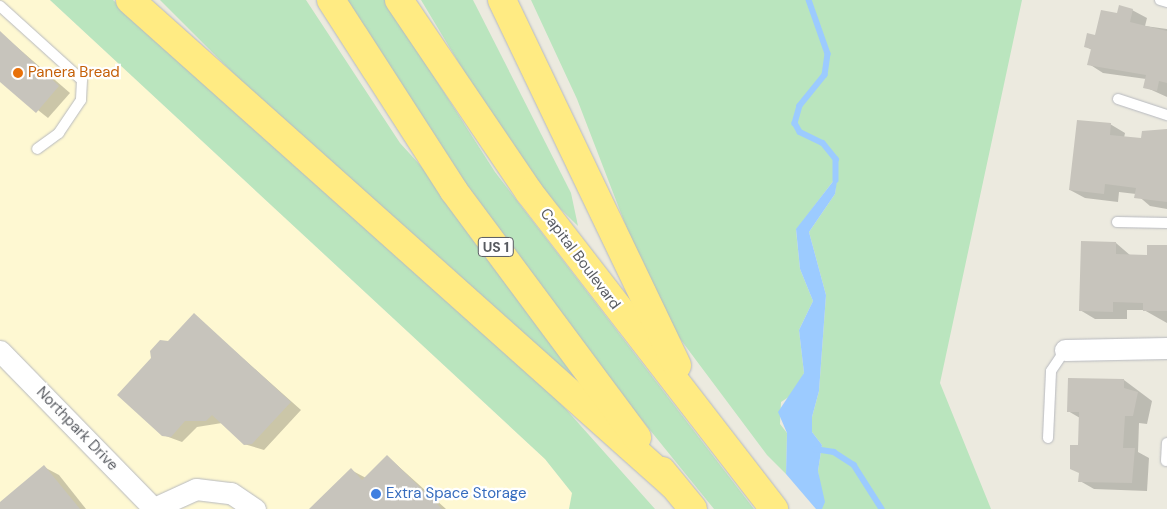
<!DOCTYPE html>
<html>
<head>
<meta charset="utf-8">
<style>
  body { margin:0 }
  #map { position:relative; width:1167px; height:509px; overflow:hidden; background:#eceadf; font-family:"DM Sans",sans-serif }
  div>[style] { position:absolute }
  .commercial>* { inset:0; background:#fef8d2 }
  .green>* { inset:0; background:#bae5be }
  .water>* { inset:0; background:#9ccbff }
  .shadow>* { inset:0; background:#0003 }
  .stream>* { height:5.5px; margin:-2.75px; padding:0 2.75px; transform-origin:2.75px; border-radius:2.75px; background:#9ccbff }
  .building>* { inset:0; background:#c7c4bc }
  .roads { filter:drop-shadow(0 0 1px #b7b9bf) drop-shadow(0 0 1px #b7b9bf) }
  .service>* { height:10px; margin:-5px; padding:0 5px; transform-origin:5px; border-radius:5px; background:#fff }
  .minor>* { height:21px; margin:-10.5px; padding:0 10.5px; transform-origin:10.5px; border-radius:10.5px; background:#fff }
  .motorway>* { height:28px; margin:-14px; padding:0 14px; transform-origin:14px; border-radius:14px; background:#ffeb83 }
  .dots>* { width:14px; height:14px; translate:-50% -50%; box-sizing:border-box; border:2px solid #fff; border-radius:50% }
  span { translate:-50% -50%; white-space:nowrap; text-align:center; line-height:1.15; -webkit-text-stroke:4.5px #fff; paint-order:stroke }
  .shield-label span { padding:1px 4px; background:#fff; border:1px solid; border-radius:4px; -webkit-text-stroke-width:0 }
  .shield-label { font-size:14px; color:#585b61; font-weight:700 }
  .food-label { font-size:15px; color:#c56008 }
  .left { translate:0 -50%; text-align:left }
  .street-label { font-size:15px; color:#585b61 }
  .shop-label { font-size:15px; color:#366cbe }
</style>
</head>
<body>
<div id="map">
  <div class="commercial">
    <i style="clip-path:polygon(0 0,50px 0,545px 459px,585px 509px,0 509px)"></i>
  </div>
  <div class="green">
    <i style="clip-path:polygon(50px 0,113px 0,469px 316px,564px 407px,655px 509px,569px 509px,572px 493px,545px 459px)"></i>
    <i style="clip-path:polygon(160px 0,306px 0,400px 143px,430px 176px,579px 381px,572px 386px,238px 78px)"></i>
    <i style="clip-path:polygon(345px 0,385px 0,495px 172px,754px 509px,714px 509px,611px 382px,462px 179px)"></i>
    <i style="clip-path:polygon(421px 0,473px 0,571px 193px,578px 226px,545px 194px,489px 113px)"></i>
    <i style="clip-path:polygon(531px 0,1022px 0,940px 383px,991px 509px,822px 509px,818px 471px,822px 445px,812px 432px,812px 417px,819px 391px,826px 295px,809px 232px,835px 194px,837px 176px,796px 230px,800px 269px,813px 301px,799px 330px,804px 373px,795px 393px,781px 402px,780px 424px,787px 433px,786px 474px,767px 455px,678px 336px,644px 273px,577px 99px)"></i>
  </div>
  <div class="water">
    <i style="clip-path:polygon(838px 175px,835px 194px,809px 232px,826px 295px,819px 391px,812px 417px,812px 432px,822px 445px,818px 471px,825px 502px,822px 509px,816px 509px,786px 474px,787px 433px,778px 412px,804px 373px,799px 330px,813px 301px,800px 269px,796px 229px)"></i>
  </div>
  <div class="shadow">
    <i style="clip-path:polygon(1132px 10px,1147px 18px,1145px 26px,1167px 29px,1167px 97px,1145px 87px,1146px 79px,1103px 73px,1089px 64px,1092px 50px,1085px 46px,1118px 15px)"></i>
    <i style="clip-path:polygon(3px 35px,70px 93px,48px 118px,0 80px)"></i>
    <i style="clip-path:polygon(1110px 124px,1125px 133px,1124px 138px,1142px 140px,1167px 131px,1167px 209px,1150px 206px,1136px 194px,1119px 192px,1118px 202px,1085px 198px,1070px 190px)"></i>
    <i style="clip-path:polygon(1082px 242px,1116px 243px,1131px 256px,1148px 256px,1167px 246px,1167px 323px,1144px 310px,1127px 310px,1127px 319px,1095px 319px,1080px 310px)"></i>
    <i style="clip-path:polygon(194px 315px,301px 410px,264px 450px,244px 444px,222px 423px,197px 427px,182px 442px,163px 435px,169px 342px)"></i>
    <i style="clip-path:polygon(1124px 380px,1152px 401px,1147px 424px,1139px 423px,1138px 452px,1149px 458px,1147px 491px,1094px 489px,1080px 481px,1080px 418px,1068px 411px)"></i>
    <i style="clip-path:polygon(387px 456px,446px 509px,311px 509px,351px 470px,366px 478px)"></i>
    <i style="clip-path:polygon(44px 467px,59px 475px,86px 509px,0 509px,0 503px)"></i>
  </div>
  <div class="stream">
    <i style="left:809px;top:0;width:57px;rotate:70.6deg"></i>
    <i style="left:828px;top:54px;width:21px;rotate:98deg"></i>
    <i style="left:825px;top:75px;width:40px;rotate:129deg"></i>
    <i style="left:800px;top:106px;width:18px;rotate:106deg"></i>
    <i style="left:795px;top:123px;width:10px;rotate:61deg"></i>
    <i style="left:800px;top:132px;width:25px;rotate:26deg"></i>
    <i style="left:823px;top:143px;width:21px;rotate:51deg"></i>
    <i style="left:836px;top:159px;width:21px;rotate:90deg"></i>
    <i style="left:815px;top:449px;width:19px;rotate:9deg"></i>
    <i style="left:834px;top:452px;width:24px;rotate:33deg"></i>
    <i style="left:854px;top:465px;width:52px;rotate:57.5deg"></i>
  </div>
  <div class="building">
    <i style="clip-path:polygon(1119px 5px,1133px 9px,1130px 22px,1167px 31px,1167px 83px,1159px 81px,1157px 91px,1143px 88px,1146px 75px,1087px 65px,1091px 49px,1084px 47px,1087px 33px,1095px 35px,1101px 10px,1117px 13px)"></i>
    <i style="clip-path:polygon(0 31px,59px 86px,36px 113px,0 82px)"></i>
    <i style="clip-path:polygon(1077px 120px,1111px 123px,1110px 135px,1141px 138px,1142px 131px,1167px 129px,1167px 202px,1134px 198px,1136px 188px,1105px 184px,1104px 194px,1069px 190px)"></i>
    <i style="clip-path:polygon(1081px 241px,1116px 242px,1116px 254px,1147px 255px,1147px 245px,1167px 245px,1167px 311px,1143px 311px,1143px 303px,1113px 302px,1113px 312px,1079px 311px)"></i>
    <i style="clip-path:polygon(194px 313px,291px 402px,252px 444px,244px 445px,212px 415px,206px 421px,185px 421px,171px 437px,162px 436px,117px 395px,151px 358px,150px 351px,160px 340px,168px 341px)"></i>
    <i style="clip-path:polygon(1068px 378px,1124px 379px,1124px 388px,1138px 392px,1133px 416px,1125px 416px,1123px 448px,1135px 448px,1132px 483px,1078px 482px,1079px 473px,1070px 469px,1070px 445px,1078px 445px,1079px 412px,1067px 412px)"></i>
    <i style="clip-path:polygon(387px 455px,442px 509px,309px 509px,351px 468px,362px 480px)"></i>
    <i style="clip-path:polygon(44px 465px,80px 509px,0 509px,0 502px)"></i>
  </div>
  <div class="roads">
    <div class="service">
      <i style="left:1160px;top:0;width:7px;rotate:16deg"></i>
      <i style="left:0;top:6px;width:110px;rotate:42.1deg"></i>
      <i style="left:82px;top:80px;width:20px;rotate:93deg"></i>
      <i style="left:81px;top:100px;width:40px;rotate:124deg"></i>
      <i style="left:59px;top:133px;width:27px;rotate:144deg"></i>
      <i style="left:1118px;top:99px;width:52px;rotate:18.1deg"></i>
      <i style="left:1117px;top:222px;width:50px;rotate:1.1deg"></i>
      <i style="left:1048px;top:438px;width:67px;rotate:-87.4deg"></i>
      <i style="left:1051px;top:371px;width:25px;rotate:-56deg"></i>
      <i style="left:1166px;top:461px;width:18px;rotate:-87deg"></i>
    </div>
    <div class="minor">
      <i style="left:1065px;top:350px;width:102px;rotate:-1.1deg"></i>
      <i style="left:0;top:351px;width:219px;rotate:45.7deg"></i>
      <i style="left:152px;top:509px;width:48px;rotate:-24.4deg"></i>
      <i style="left:196px;top:489px;width:35px;rotate:7deg"></i>
      <i style="left:231px;top:493px;width:29px;rotate:34deg"></i>
    </div>
    <div class="motorway">
      <i style="left:130px;top:0;width:728px;rotate:41.77deg"></i>
      <i style="left:331px;top:0;width:227px;rotate:57.2deg"></i>
      <i style="left:454px;top:191px;width:307px;rotate:53.4deg"></i>
      <i style="left:399px;top:0;width:232px;rotate:55.9deg"></i>
      <i style="left:529px;top:192px;width:401px;rotate:52.3deg"></i>
      <i style="left:502px;top:0;width:405px;rotate:64.4deg"></i>
      <i style="left:662px;top:471px;width:49px;rotate:50.8deg"></i>
    </div>
  </div>
  <div class="dots">
    <i style="left:18px;top:73px;background:#e8710a"></i>
    <i style="left:376px;top:494px;background:#3f7fe0"></i>
  </div>
  <div class="shield-label">
    <span style="left:496px;top:247px">US 1</span>
  </div>
  <div class="food-label">
    <span class="left" style="left:28px;top:73px">Panera Bread</span>
  </div>
  <div class="street-label">
    <span style="left:580px;top:259px;rotate:53deg">Capital Boulevard</span>
    <span style="left:77px;top:429px;rotate:46deg">Northpark Drive</span>
  </div>
  <div class="shop-label">
    <span class="left" style="left:386px;top:494px">Extra Space Storage</span>
  </div>
</div>
</body>
</html>
